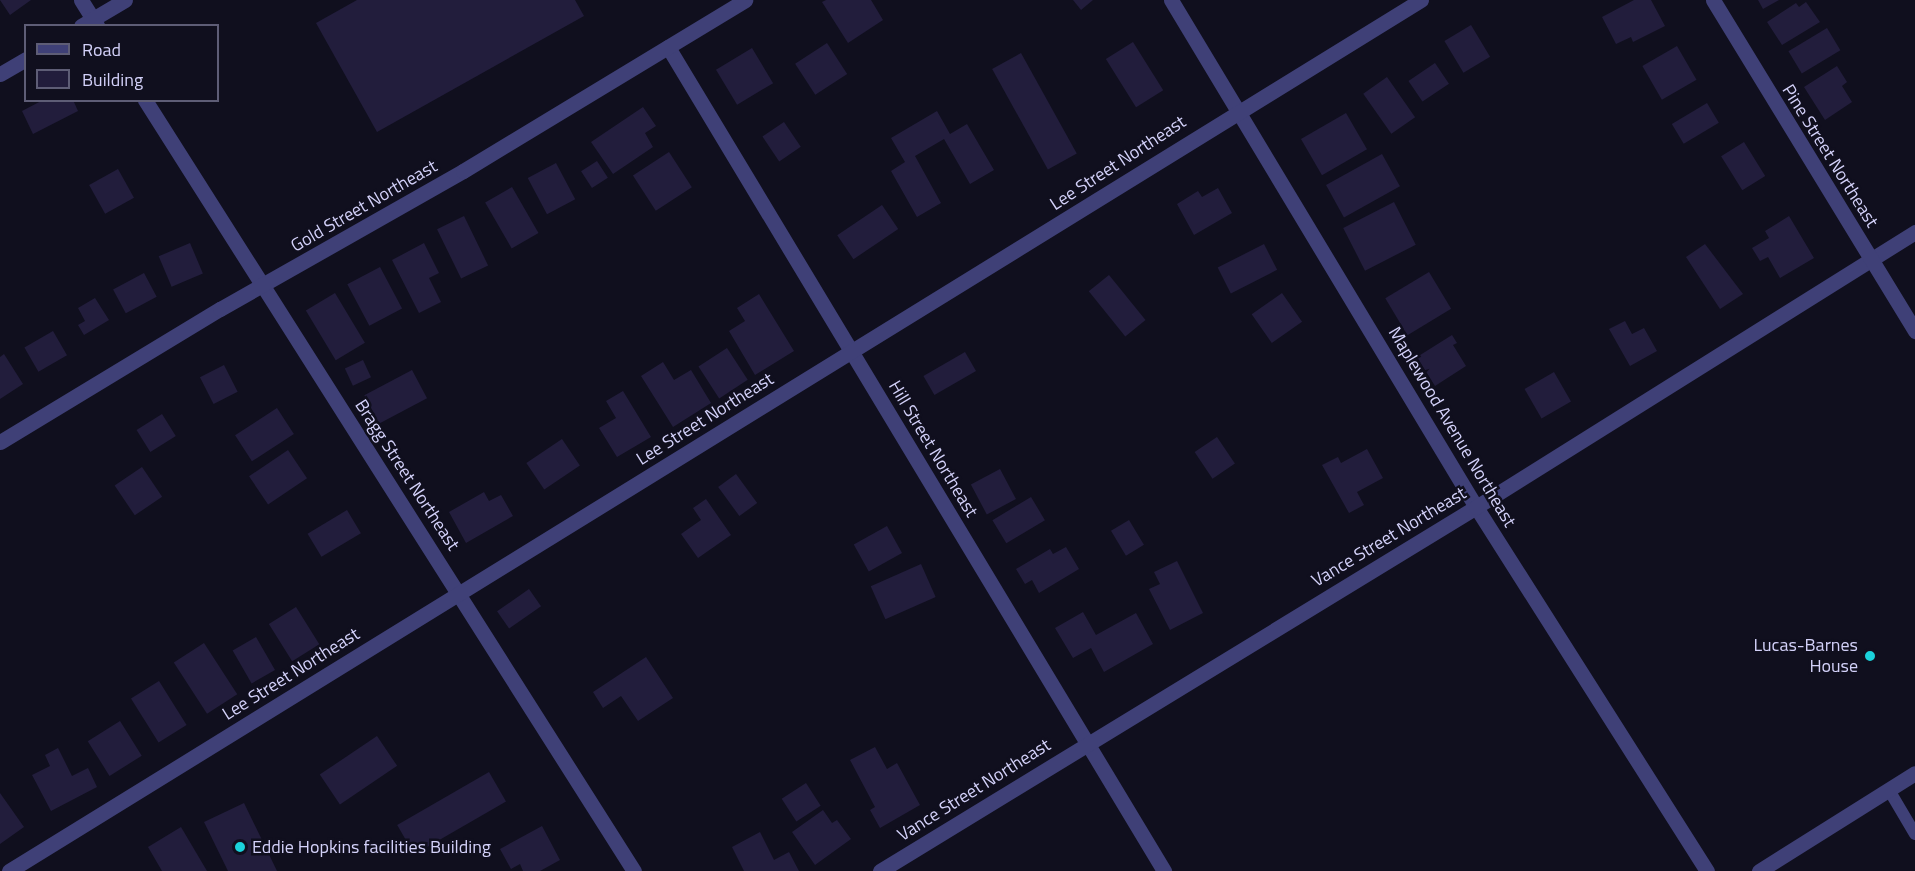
<!DOCTYPE html>
<html>
<head>
<meta charset="utf-8">
<style>
  body { margin:0 }
  #map { position:relative; width:1915px; height:871px; overflow:hidden; background:#100f1e; font-family:"Titillium Web",sans-serif }
  div>[style] { position:absolute }
  .building>* { inset:0; background:#221d3c; transform-origin:0 0 }
  .service>* { height:12px; margin:-6px; padding:0 6px; transform-origin:6px; border-radius:6px; background:#3f4077 }
  .minor>* { height:15px; margin:-7.5px; padding:0 7.5px; transform-origin:7.5px; border-radius:7.5px; background:#3f4077 }
  .tertiary>* { height:15px; margin:-7.5px; padding:0 7.5px; transform-origin:7.5px; border-radius:7.5px; background:#3f4077 }
  .dots>* { width:16px; height:16px; translate:-50% -50%; box-sizing:border-box; border:3px solid #100f1e; border-radius:50% }
  span { translate:-50% -50%; white-space:nowrap; text-align:center; line-height:1.15; -webkit-text-stroke:5px #100f1e; paint-order:stroke }
  .street-label { font-size:18px; color:#d3d1f9 }
  .poi-label { font-size:18px; color:#d3d1f9 }
  .right { translate:-100% -50%; text-align:right }
  .left { translate:0 -50%; text-align:left }
  .legend { position:absolute; left:24px; top:24px; width:195px; height:78px; box-sizing:border-box; background:#100f1e; border:2px solid #5e5d76; margin:0; padding:8px 10px; list-style:none; font-size:18px; color:#d3d1f9 }
  .legend li { display:flex; align-items:center; gap:12px; height:30px }
  .legend b { width:30px; border:2px solid #5e5d76 }
</style>
</head>
<body>
<div id="map">
  <div class="building">
    <i style="clip-path:polygon(0 0,31px 0,10px 15px)"></i>
    <i style="clip-path:polygon(357px 0,575px 0,584px 16px,377px 132px,316px 23px)"></i>
    <i style="clip-path:polygon(826px 0,871px 0,883px 20px,848px 43px,822px 2px)"></i>
    <i style="clip-path:polygon(1073px 0,1093px 0,1081px 10px)"></i>
    <i style="clip-path:polygon(1634px 0,1651px 0,1665px 26px,1633px 42px,1631px 37px,1616px 44px,1602px 17px)"></i>
    <i style="clip-path:polygon(1758px 0,1779px 0,1763px 9px)"></i>
    <i style="clip-path:polygon(1806px 2px,1820px 22px,1782px 45px,1767px 22px,1796px 3px,1799px 7px)"></i>
    <i style="left:1471px;top:25px;width:37px;height:31px;rotate:59deg"></i>
    <i style="left:1827px;top:28px;width:26px;height:45px;rotate:59deg"></i>
    <i style="left:1133px;top:42px;width:57px;height:32px;rotate:58deg"></i>
    <i style="left:827px;top:43px;width:37px;height:38px;rotate:57deg"></i>
    <i style="left:1677px;top:46px;width:39px;height:40px;rotate:60deg"></i>
    <i style="left:752px;top:48px;width:41px;height:42px;rotate:59deg"></i>
    <i style="left:1021px;top:53px;width:115px;height:33px;rotate:61deg"></i>
    <i style="left:1435px;top:63px;width:25px;height:32px;rotate:56deg"></i>
    <i style="clip-path:polygon(1837px 66px,1847px 82px,1842px 86px,1852px 102px,1825px 120px,1804px 87px)"></i>
    <i style="left:1387px;top:77px;width:49px;height:29px;rotate:55deg"></i>
    <i style="clip-path:polygon(43px 100px,73px 100px,78px 111px,33px 134px,22px 111px)"></i>
    <i style="left:1707px;top:103px;width:23px;height:41px;rotate:59deg"></i>
    <i style="clip-path:polygon(643px 107px,656px 126px,645px 133px,653px 147px,613px 174px,591px 142px)"></i>
    <i style="clip-path:polygon(937px 111px,950px 134px,967px 124px,994px 170px,970px 184px,944px 139px,915px 156px,941px 203px,917px 217px,891px 171px,905px 162px,891px 138px)"></i>
    <i style="left:1346px;top:113px;width:42px;height:52px;rotate:60deg"></i>
    <i style="left:784px;top:122px;width:30px;height:26px;rotate:56deg"></i>
    <i style="left:1744px;top:142px;width:40px;height:27px;rotate:58deg"></i>
    <i style="left:669px;top:152px;width:42px;height:43px;rotate:57deg"></i>
    <i style="left:1382px;top:154px;width:37px;height:64px;rotate:61deg"></i>
    <i style="left:597px;top:161px;width:20px;height:19px;rotate:57deg"></i>
    <i style="left:556px;top:163px;width:41px;height:32px;rotate:62deg"></i>
    <i style="left:118px;top:169px;width:33px;height:33px;rotate:61deg"></i>
    <i style="left:512px;top:187px;width:53px;height:31px;rotate:60deg"></i>
    <i style="clip-path:polygon(1218px 188px,1232px 213px,1194px 235px,1177px 204px,1198px 191px,1202px 197px)"></i>
    <i style="left:1394px;top:202px;width:48px;height:57px;rotate:63deg"></i>
    <i style="left:882px;top:205px;width:29px;height:54px;rotate:56deg"></i>
    <i style="left:464px;top:216px;width:55px;height:30px;rotate:64deg"></i>
    <i style="clip-path:polygon(1789px 216px,1814px 258px,1780px 278px,1768px 257px,1760px 261px,1752px 248px,1769px 238px,1765px 231px)"></i>
    <i style="left:190px;top:243px;width:33px;height:34px;rotate:67deg"></i>
    <i style="clip-path:polygon(424px 243px,439px 273px,429px 278px,441px 302px,419px 313px,392px 260px)"></i>
    <i style="left:1264px;top:244px;width:29px;height:52px;rotate:63deg"></i>
    <i style="clip-path:polygon(1705px 244px,1743px 294px,1720px 309px,1686px 257px)"></i>
    <i style="left:380px;top:267px;width:47px;height:37px;rotate:62deg"></i>
    <i style="left:1429px;top:272px;width:43px;height:51px;rotate:59deg"></i>
    <i style="left:144px;top:273px;width:27px;height:35px;rotate:62deg"></i>
    <i style="left:1109px;top:275px;width:58px;height:26px;rotate:51deg"></i>
    <i style="left:335px;top:293px;width:58px;height:34px;rotate:59deg"></i>
    <i style="left:1282px;top:293px;width:35px;height:37px;rotate:55deg"></i>
    <i style="clip-path:polygon(759px 294px,794px 351px,755px 375px,729px 331px,745px 321px,737px 308px)"></i>
    <i style="clip-path:polygon(95px 298px,109px 320px,84px 335px,78px 325px,85px 321px,78px 308px)"></i>
    <i style="clip-path:polygon(1625px 321px,1632px 334px,1644px 328px,1657px 351px,1630px 366px,1609px 329px)"></i>
    <i style="left:53px;top:331px;width:28px;height:33px;rotate:60deg"></i>
    <i style="clip-path:polygon(1452px 335px,1457px 343px,1453px 345px,1466px 366px,1435px 386px,1417px 357px)"></i>
    <i style="left:727px;top:348px;width:38px;height:34px;rotate:57deg"></i>
    <i style="left:965px;top:352px;width:22px;height:48px;rotate:60deg"></i>
    <i style="clip-path:polygon(4px 354px,23px 384px,0 399px,0 357px)"></i>
    <i style="left:363px;top:360px;width:19px;height:20px;rotate:65deg"></i>
    <i style="clip-path:polygon(663px 362px,674px 380px,691px 370px,711px 403px,673px 427px,641px 376px)"></i>
    <i style="left:224px;top:365px;width:30px;height:27px;rotate:63deg"></i>
    <i style="left:412px;top:370px;width:32px;height:54px;rotate:62deg"></i>
    <i style="left:1554px;top:372px;width:34px;height:34px;rotate:60deg"></i>
    <i style="clip-path:polygon(623px 391px,651px 437px,617px 457px,599px 428px,616px 418px,606px 401px)"></i>
    <i style="left:277px;top:408px;width:31px;height:50px;rotate:57deg"></i>
    <i style="left:162px;top:414px;width:26px;height:30px;rotate:58deg"></i>
    <i style="left:1217px;top:437px;width:32px;height:27px;rotate:56deg"></i>
    <i style="left:562px;top:439px;width:32px;height:43px;rotate:56deg"></i>
    <i style="clip-path:polygon(1367px 449px,1383px 478px,1357px 492px,1364px 505px,1349px 513px,1322px 465px,1338px 457px,1341px 463px)"></i>
    <i style="left:288px;top:450px;width:34px;height:47px;rotate:56deg"></i>
    <i style="left:142px;top:467px;width:36px;height:33px;rotate:56deg"></i>
    <i style="left:1000px;top:469px;width:34px;height:33px;rotate:62deg"></i>
    <i style="left:736px;top:474px;width:36px;height:22px;rotate:54deg"></i>
    <i style="clip-path:polygon(484px 492px,489px 501px,501px 495px,513px 516px,466px 543px,449px 512px)"></i>
    <i style="left:1031px;top:497px;width:27px;height:45px;rotate:59deg"></i>
    <i style="clip-path:polygon(706px 499px,731px 535px,698px 558px,681px 534px,701px 520px,693px 508px)"></i>
    <i style="left:347px;top:510px;width:27px;height:46px;rotate:59deg"></i>
    <i style="left:1129px;top:520px;width:29px;height:21px;rotate:59deg"></i>
    <i style="left:887px;top:526px;width:31px;height:38px;rotate:61deg"></i>
    <i style="clip-path:polygon(1066px 547px,1079px 569px,1039px 593px,1032px 580px,1025px 584px,1016px 569px,1050px 549px,1053px 554px)"></i>
    <i style="clip-path:polygon(1177px 561px,1203px 613px,1170px 630px,1149px 589px,1160px 584px,1154px 572px)"></i>
    <i style="left:921px;top:564px;width:36px;height:55px;rotate:66deg"></i>
    <i style="left:529px;top:589px;width:21px;height:39px;rotate:55deg"></i>
    <i style="left:296px;top:607px;width:44px;height:32px;rotate:58deg"></i>
    <i style="clip-path:polygon(1083px 612px,1096px 635px,1136px 613px,1153px 644px,1104px 672px,1091px 648px,1073px 658px,1055px 628px)"></i>
    <i style="left:256px;top:637px;width:38px;height:27px;rotate:60deg"></i>
    <i style="left:204px;top:643px;width:61px;height:36px;rotate:57deg"></i>
    <i style="clip-path:polygon(646px 657px,673px 698px,638px 721px,621px 696px,603px 708px,593px 692px)"></i>
    <i style="left:159px;top:681px;width:52px;height:33px;rotate:58deg"></i>
    <i style="left:120px;top:721px;width:41px;height:38px;rotate:58deg"></i>
    <i style="left:377px;top:736px;width:36px;height:69px;rotate:56deg"></i>
    <i style="clip-path:polygon(875px 747px,887px 769px,897px 763px,920px 805px,880px 828px,870px 810px,875px 807px,850px 760px)"></i>
    <i style="clip-path:polygon(58px 748px,72px 776px,88px 768px,97px 787px,51px 811px,32px 775px,50px 766px,45px 755px)"></i>
    <i style="left:489px;top:772px;width:34px;height:106px;rotate:60deg"></i>
    <i style="left:806px;top:783px;width:27px;height:29px;rotate:57deg"></i>
    <i style="clip-path:polygon(0 793px,24px 827px,0 844px)"></i>
    <i style="clip-path:polygon(244px 803px,277px 871px,228px 871px,204px 822px)"></i>
    <i style="clip-path:polygon(823px 810px,832px 823px,837px 820px,851px 839px,815px 865px,792px 832px)"></i>
    <i style="clip-path:polygon(542px 826px,560px 860px,540px 871px,523px 871px,520px 864px,511px 869px,500px 849px)"></i>
    <i style="clip-path:polygon(181px 827px,207px 871px,162px 871px,148px 847px)"></i>
    <i style="clip-path:polygon(760px 832px,774px 860px,789px 852px,799px 871px,744px 871px,732px 847px)"></i>
  </div>
  <div class="service">
    <i style="left:1889px;top:790px;width:51px;rotate:59.4deg"></i>
  </div>
  <div class="minor">
    <i style="left:81px;top:0;width:31px;rotate:58deg"></i>
    <i style="left:1171px;top:0;width:592px;rotate:58.97deg"></i>
    <i style="left:1476px;top:507px;width:431px;rotate:57.6deg"></i>
    <i style="left:81px;top:26px;width:51px;rotate:-30.6deg"></i>
    <i style="left:668px;top:47px;width:962px;rotate:58.95deg"></i>
    <i style="left:0;top:74px;width:30px;rotate:-30deg"></i>
    <i style="left:145px;top:100px;width:913px;rotate:57.62deg"></i>
    <i style="left:0;top:442px;width:257px;rotate:-31.2deg"></i>
    <i style="left:220px;top:309px;width:279px;rotate:-29.6deg"></i>
    <i style="left:463px;top:171px;width:330px;rotate:-31.2deg"></i>
    <i style="left:9px;top:871px;width:1659px;rotate:-31.67deg"></i>
    <i style="left:880px;top:871px;width:698px;rotate:-31.41deg"></i>
    <i style="left:1476px;top:507px;width:518px;rotate:-32.06deg"></i>
  </div>
  <div class="tertiary">
    <i style="left:1713px;top:0;width:388px;rotate:58.6deg"></i>
    <i style="left:1759px;top:871px;width:184px;rotate:-32.1deg"></i>
  </div>
  <div class="dots">
    <i style="left:1870px;top:656px;background:#1bd2db"></i>
    <i style="left:240px;top:847px;background:#1bd2db"></i>
  </div>
  <div class="street-label">
    <span style="left:1830px;top:156px;rotate:58deg">Pine Street Northeast</span>
    <span style="left:1118px;top:163px;rotate:-33deg">Lee Street Northeast</span>
    <span style="left:364px;top:206px;rotate:-30deg">Gold Street Northeast</span>
    <span style="left:705px;top:419px;rotate:-32deg">Lee Street Northeast</span>
    <span style="left:1452px;top:427px;rotate:59deg">Maplewood Avenue Northeast</span>
    <span style="left:933px;top:449px;rotate:59deg">Hill Street Northeast</span>
    <span style="left:407px;top:475px;rotate:57deg">Bragg Street Northeast</span>
    <span style="left:1389px;top:537px;rotate:-31deg">Vance Street Northeast</span>
    <span style="left:291px;top:674px;rotate:-32deg">Lee Street Northeast</span>
    <span style="left:974px;top:790px;rotate:-32deg">Vance Street Northeast</span>
  </div>
  <div class="poi-label">
    <span class="right" style="left:1858px;top:656px">Lucas-Barnes<br>House</span>
    <span class="left" style="left:252px;top:847px">Eddie Hopkins facilities Building</span>
  </div>
  <ul class="legend">
  <li><b style="height:8px;background:#3f4077"></b>Road</li>
  <li><b style="height:16px;background:#221d3c"></b>Building</li>
  </ul>
</div>
</body>
</html>
